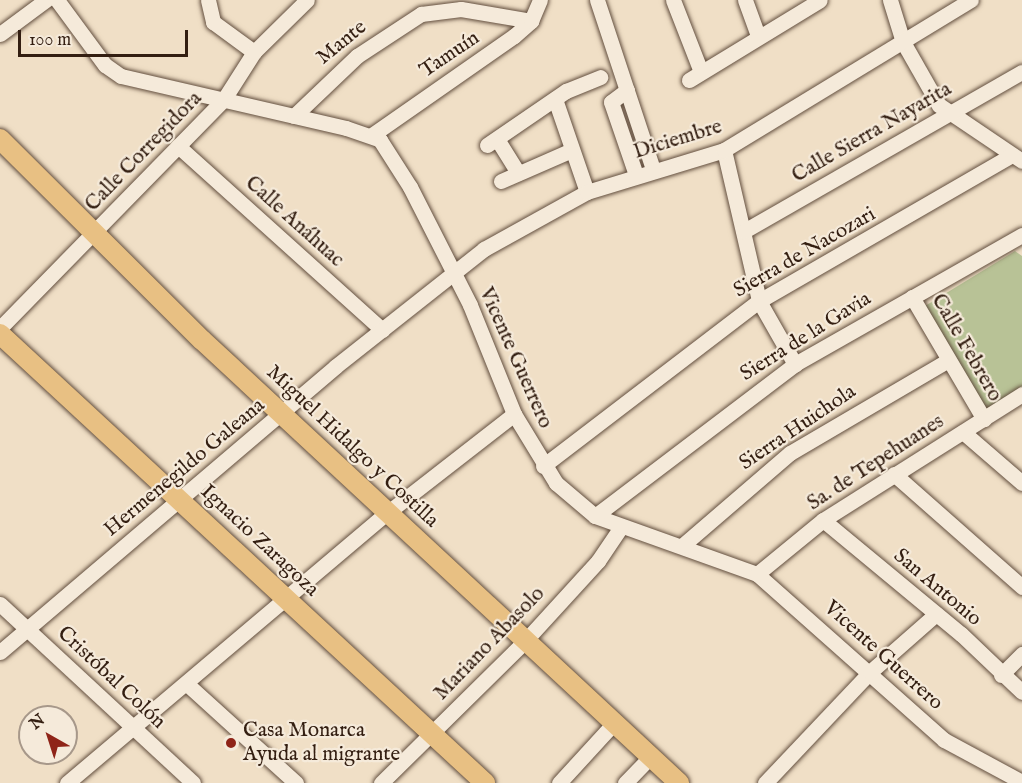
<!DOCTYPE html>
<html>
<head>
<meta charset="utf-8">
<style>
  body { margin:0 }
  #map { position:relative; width:1022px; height:783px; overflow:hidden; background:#f0dfc6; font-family:"IM FELL English",serif }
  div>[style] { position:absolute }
  .green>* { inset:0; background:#b8c296 }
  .roads { filter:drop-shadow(0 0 2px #624e3e) drop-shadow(0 0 2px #624e3e) }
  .minor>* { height:15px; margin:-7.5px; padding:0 7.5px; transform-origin:7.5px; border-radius:7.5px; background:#f5eada }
  .major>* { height:20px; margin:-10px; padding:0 10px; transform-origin:10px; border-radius:10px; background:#e8c083 }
  .dots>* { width:16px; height:16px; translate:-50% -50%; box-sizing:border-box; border:3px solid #f5eada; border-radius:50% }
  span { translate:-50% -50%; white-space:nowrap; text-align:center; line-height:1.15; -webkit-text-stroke:4.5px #f5eada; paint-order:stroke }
  .street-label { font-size:21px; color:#331e11 }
  .poi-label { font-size:21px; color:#331e11 }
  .left { translate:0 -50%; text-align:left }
  .north { position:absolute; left:18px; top:705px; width:60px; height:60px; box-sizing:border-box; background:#f5eada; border:2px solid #a7988a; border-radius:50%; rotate:321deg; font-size:16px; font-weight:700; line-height:24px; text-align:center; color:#331e11 }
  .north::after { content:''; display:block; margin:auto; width:21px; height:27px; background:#8f2418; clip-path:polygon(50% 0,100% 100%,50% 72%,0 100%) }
  .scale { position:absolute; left:18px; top:30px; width:170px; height:27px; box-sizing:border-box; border:3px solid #331e11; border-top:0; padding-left:8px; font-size:18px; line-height:21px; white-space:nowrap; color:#331e11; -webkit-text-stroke:4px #f5eada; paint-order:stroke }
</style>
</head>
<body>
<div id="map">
  <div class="green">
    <i style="clip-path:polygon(1015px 251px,1022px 256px,1022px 389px,986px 412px,925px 306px)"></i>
  </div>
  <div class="roads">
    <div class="minor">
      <i style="left:57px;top:0;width:81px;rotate:53.6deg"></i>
      <i style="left:105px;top:65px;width:19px;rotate:35deg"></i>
      <i style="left:121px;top:76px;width:231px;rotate:13deg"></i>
      <i style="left:346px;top:128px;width:36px;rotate:19deg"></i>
      <i style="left:380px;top:140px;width:56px;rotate:57.4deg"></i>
      <i style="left:410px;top:187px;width:132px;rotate:63deg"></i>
      <i style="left:470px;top:305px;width:118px;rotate:68deg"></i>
      <i style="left:514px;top:414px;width:81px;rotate:58.7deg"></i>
      <i style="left:556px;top:483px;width:51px;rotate:40.2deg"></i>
      <i style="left:595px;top:516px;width:172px;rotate:19.7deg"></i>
      <i style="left:757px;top:574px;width:250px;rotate:41.6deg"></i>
      <i style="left:944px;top:740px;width:89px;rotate:28.3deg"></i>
      <i style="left:208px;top:0;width:23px;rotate:77deg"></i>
      <i style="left:213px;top:22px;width:51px;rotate:36.2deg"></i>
      <i style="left:597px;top:0;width:178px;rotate:71.7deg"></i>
      <i style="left:673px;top:0;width:77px;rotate:68.7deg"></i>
      <i style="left:745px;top:0;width:38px;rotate:70deg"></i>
      <i style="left:890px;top:0;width:44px;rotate:72.8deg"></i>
      <i style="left:903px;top:42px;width:73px;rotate:60.3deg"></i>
      <i style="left:939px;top:105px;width:100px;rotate:34deg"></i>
      <i style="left:0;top:34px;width:57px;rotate:-36.5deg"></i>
      <i style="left:689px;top:80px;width:153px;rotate:-31.4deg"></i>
      <i style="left:627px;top:90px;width:20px;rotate:143deg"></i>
      <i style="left:611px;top:102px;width:77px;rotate:71.1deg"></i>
      <i style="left:556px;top:102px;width:95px;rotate:71deg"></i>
      <i style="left:294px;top:116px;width:87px;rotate:-43.6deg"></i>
      <i style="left:357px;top:56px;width:77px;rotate:-33.3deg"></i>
      <i style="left:421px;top:14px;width:40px;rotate:-7.1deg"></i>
      <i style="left:461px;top:9px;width:71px;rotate:9.7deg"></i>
      <i style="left:372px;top:135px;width:173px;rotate:-34.9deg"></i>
      <i style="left:514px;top:36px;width:23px;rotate:-41deg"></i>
      <i style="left:531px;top:21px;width:23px;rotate:-67deg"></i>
      <i style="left:497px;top:139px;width:40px;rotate:58deg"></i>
      <i style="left:487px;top:145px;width:96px;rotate:-34.4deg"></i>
      <i style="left:566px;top:91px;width:37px;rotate:-22deg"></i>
      <i style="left:178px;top:146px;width:275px;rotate:42deg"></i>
      <i style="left:724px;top:150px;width:155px;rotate:76.9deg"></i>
      <i style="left:759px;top:301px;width:73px;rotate:60.3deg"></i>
      <i style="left:501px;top:181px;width:77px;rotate:-23.6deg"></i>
      <i style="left:744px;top:231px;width:320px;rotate:-29.8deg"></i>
      <i style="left:912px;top:297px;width:142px;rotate:59.5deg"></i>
      <i style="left:0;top:328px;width:320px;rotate:-45.6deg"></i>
      <i style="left:224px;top:99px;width:56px;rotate:-57.4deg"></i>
      <i style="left:254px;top:52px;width:74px;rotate:-44.5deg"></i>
      <i style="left:963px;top:432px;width:78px;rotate:40.8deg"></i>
      <i style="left:543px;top:466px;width:272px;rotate:-37.4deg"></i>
      <i style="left:759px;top:301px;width:292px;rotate:-30deg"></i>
      <i style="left:894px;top:474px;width:171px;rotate:41.4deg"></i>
      <i style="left:595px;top:516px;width:251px;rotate:-37.2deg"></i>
      <i style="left:795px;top:364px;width:261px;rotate:-29.6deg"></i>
      <i style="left:823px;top:520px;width:179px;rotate:39.6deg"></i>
      <i style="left:961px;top:634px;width:84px;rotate:43.6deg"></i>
      <i style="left:683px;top:545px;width:141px;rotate:-40.7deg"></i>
      <i style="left:790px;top:453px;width:182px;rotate:-30.4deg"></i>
      <i style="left:757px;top:574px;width:85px;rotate:-39.3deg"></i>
      <i style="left:823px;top:520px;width:236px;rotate:-32.3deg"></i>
      <i style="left:0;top:604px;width:263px;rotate:42.8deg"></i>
      <i style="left:0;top:652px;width:441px;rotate:-40.4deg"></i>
      <i style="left:336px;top:366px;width:189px;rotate:-38.3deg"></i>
      <i style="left:484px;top:249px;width:118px;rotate:-29deg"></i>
      <i style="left:587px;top:192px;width:143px;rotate:-17deg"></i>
      <i style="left:724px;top:150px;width:289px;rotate:-31.3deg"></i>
      <i style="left:1001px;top:675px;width:30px;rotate:-45deg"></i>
      <i style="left:188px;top:685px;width:146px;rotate:42.2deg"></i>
      <i style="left:67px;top:783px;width:419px;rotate:-40.2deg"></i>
      <i style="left:387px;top:513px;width:161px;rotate:-37.9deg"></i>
      <i style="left:381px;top:783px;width:201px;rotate:-44.6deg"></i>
      <i style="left:524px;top:642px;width:110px;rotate:-47.6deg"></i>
      <i style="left:598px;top:561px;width:40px;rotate:-56deg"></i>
      <i style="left:559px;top:783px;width:81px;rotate:-47.5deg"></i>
      <i style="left:625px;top:783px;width:36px;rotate:-46deg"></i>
      <i style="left:765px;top:783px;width:153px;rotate:-46.6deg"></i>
      <i style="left:870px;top:672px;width:88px;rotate:-41.3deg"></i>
    </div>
    <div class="major">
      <i style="left:0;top:139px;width:285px;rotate:44.9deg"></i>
      <i style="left:202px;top:340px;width:651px;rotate:42.88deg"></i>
      <i style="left:0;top:334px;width:661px;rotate:42.79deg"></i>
    </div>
  </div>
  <div class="dots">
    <i style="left:231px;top:743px;background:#8f2418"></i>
  </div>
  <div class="street-label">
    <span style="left:342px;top:43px;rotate:-39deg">Mante</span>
    <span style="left:450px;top:55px;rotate:-34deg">Tamuín</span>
    <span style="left:872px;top:133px;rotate:-30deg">Calle Sierra Nayarita</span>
    <span style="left:678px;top:140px;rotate:-17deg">Diciembre</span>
    <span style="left:144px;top:152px;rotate:-46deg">Calle Corregidora</span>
    <span style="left:294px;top:222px;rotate:42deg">Calle Anáhuac</span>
    <span style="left:805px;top:253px;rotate:-30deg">Sierra de Nacozari</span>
    <span style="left:806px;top:337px;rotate:-32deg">Sierra de la Gavia</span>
    <span style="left:966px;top:348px;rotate:60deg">Calle Febrero</span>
    <span style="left:515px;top:358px;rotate:66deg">Vicente Guerrero</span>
    <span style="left:798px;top:428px;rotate:-34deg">Sierra Huichola</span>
    <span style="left:352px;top:447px;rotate:43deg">Miguel Hidalgo y Costilla</span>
    <span style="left:876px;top:463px;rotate:-33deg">Sa. de Tepehuanes</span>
    <span style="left:185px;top:468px;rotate:-40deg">Hermenegildo Galeana</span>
    <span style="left:259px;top:541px;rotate:43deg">Ignacio Zaragoza</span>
    <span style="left:937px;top:588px;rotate:40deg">San Antonio</span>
    <span style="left:490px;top:644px;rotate:-46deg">Mariano Abasolo</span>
    <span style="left:883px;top:656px;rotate:42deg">Vicente Guerrero</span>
    <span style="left:111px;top:678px;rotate:43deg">Cristóbal Colón</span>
  </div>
  <div class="poi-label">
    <span class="left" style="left:243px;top:743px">Casa Monarca<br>Ayuda al migrante</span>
  </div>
  <div class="north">N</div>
  <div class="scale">100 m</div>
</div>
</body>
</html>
